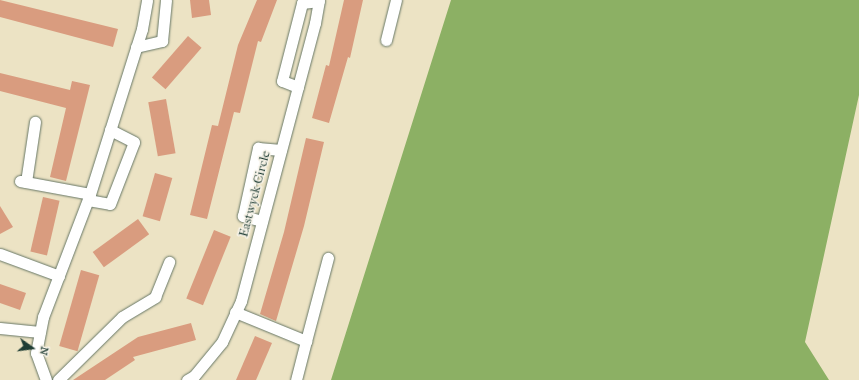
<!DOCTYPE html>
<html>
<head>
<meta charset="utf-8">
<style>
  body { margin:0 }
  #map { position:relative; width:859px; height:380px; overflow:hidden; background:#ece3c4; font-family:"IM FELL French Canon",serif }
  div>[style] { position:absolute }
  .forest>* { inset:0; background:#8cb064 }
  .building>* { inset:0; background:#d99c7f; transform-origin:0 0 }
  .roads { filter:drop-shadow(0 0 1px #677766) drop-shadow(0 0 1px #677766) }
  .street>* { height:11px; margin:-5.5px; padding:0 5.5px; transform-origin:5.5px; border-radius:5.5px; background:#fff }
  span { translate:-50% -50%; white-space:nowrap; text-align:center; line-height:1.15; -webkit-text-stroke:3px #f7f3e8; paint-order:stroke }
  .street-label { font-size:13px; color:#1f3d34 }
  .north { position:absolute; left:12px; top:328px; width:40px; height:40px; -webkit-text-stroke:3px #f7f3e8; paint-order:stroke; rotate:104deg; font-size:11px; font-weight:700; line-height:16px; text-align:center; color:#1f3d34 }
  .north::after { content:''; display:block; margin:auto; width:14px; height:18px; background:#1f3d34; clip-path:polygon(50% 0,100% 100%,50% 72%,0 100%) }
</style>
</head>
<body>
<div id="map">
  <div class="forest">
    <i style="clip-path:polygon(451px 0,859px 0,859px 95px,805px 342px,829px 380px,331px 380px)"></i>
  </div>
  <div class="building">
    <i style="clip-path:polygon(0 0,118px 29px,113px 47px,0 17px)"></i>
    <i style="clip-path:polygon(190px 0,209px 0,211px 15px,192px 18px)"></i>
    <i style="clip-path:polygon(257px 0,277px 0,261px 42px,258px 41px,240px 113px,234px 112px,207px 219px,190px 215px,212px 125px,218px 126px,238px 45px)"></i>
    <i style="clip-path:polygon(344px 0,363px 0,350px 58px,348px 57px,329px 123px,312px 118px,326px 65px,329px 66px)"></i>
    <i style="left:188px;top:36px;width:18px;height:55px;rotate:41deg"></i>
    <i style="clip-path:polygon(0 73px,70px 90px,72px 81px,90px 85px,66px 181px,50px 177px,66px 108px,0 91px)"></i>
    <i style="left:166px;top:99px;width:55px;height:18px;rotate:80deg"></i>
    <i style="clip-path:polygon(306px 138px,324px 142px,304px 226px,276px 321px,260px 314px,284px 232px)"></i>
    <i style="left:155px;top:173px;width:18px;height:45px;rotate:16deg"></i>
    <i style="left:43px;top:197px;width:17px;height:56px;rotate:13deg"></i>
    <i style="clip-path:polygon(0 206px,13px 227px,0 234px)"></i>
    <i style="left:138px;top:219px;width:19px;height:56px;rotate:54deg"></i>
    <i style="left:214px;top:230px;width:18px;height:74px;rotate:22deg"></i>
    <i style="left:81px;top:270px;width:19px;height:79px;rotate:16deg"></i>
    <i style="clip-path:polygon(0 284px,26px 293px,20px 310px,0 303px)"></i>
    <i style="clip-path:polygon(191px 323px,196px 340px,133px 357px,135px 360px,105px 380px,73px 380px,138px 337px)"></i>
    <i style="clip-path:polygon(255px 336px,272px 343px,256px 380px,236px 380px)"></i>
  </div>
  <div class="roads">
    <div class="street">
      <i style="left:386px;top:40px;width:41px;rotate:-76deg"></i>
      <i style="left:136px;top:47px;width:27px;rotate:-13deg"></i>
      <i style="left:162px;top:41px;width:41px;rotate:-84.4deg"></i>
      <i style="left:298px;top:87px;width:17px;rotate:-159deg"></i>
      <i style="left:282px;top:81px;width:81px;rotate:-75.6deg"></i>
      <i style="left:302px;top:3px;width:17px;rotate:-7deg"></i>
      <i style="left:20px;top:181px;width:71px;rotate:10.5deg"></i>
      <i style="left:26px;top:182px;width:61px;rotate:-81.5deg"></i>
      <i style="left:88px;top:200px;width:22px;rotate:10deg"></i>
      <i style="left:110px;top:204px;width:66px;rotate:-68.8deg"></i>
      <i style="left:134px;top:142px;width:27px;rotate:-153deg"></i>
      <i style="left:262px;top:221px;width:20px;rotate:-165deg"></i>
      <i style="left:243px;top:216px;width:70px;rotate:-77.6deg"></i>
      <i style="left:258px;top:148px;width:23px;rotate:5deg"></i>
      <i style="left:0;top:254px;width:63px;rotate:20.4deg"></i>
      <i style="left:235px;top:312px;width:77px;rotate:22.2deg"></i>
      <i style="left:306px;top:341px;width:40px;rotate:104.4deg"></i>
      <i style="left:0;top:328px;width:40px;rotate:5.7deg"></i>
      <i style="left:306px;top:341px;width:86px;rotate:-75.2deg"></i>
      <i style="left:46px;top:380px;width:29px;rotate:-110deg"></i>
      <i style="left:36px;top:353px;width:37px;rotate:-79deg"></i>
      <i style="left:43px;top:317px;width:132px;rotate:-69.1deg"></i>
      <i style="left:90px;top:194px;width:173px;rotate:-72.5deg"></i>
      <i style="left:142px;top:29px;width:29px;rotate:-80deg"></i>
      <i style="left:58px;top:380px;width:90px;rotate:-44.5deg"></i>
      <i style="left:122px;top:317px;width:39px;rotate:-31deg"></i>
      <i style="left:155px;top:297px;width:38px;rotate:-68deg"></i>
      <i style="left:187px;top:380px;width:8px;rotate:-30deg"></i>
      <i style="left:194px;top:376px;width:44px;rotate:-50.5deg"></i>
      <i style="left:222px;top:342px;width:45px;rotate:-65.1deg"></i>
      <i style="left:241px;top:301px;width:288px;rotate:-75.1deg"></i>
      <i style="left:315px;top:23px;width:23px;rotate:-80deg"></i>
    </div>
  </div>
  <div class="street-label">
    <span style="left:255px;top:194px;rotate:-75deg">Eastwyck Circle</span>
  </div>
  <div class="north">N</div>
</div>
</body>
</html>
